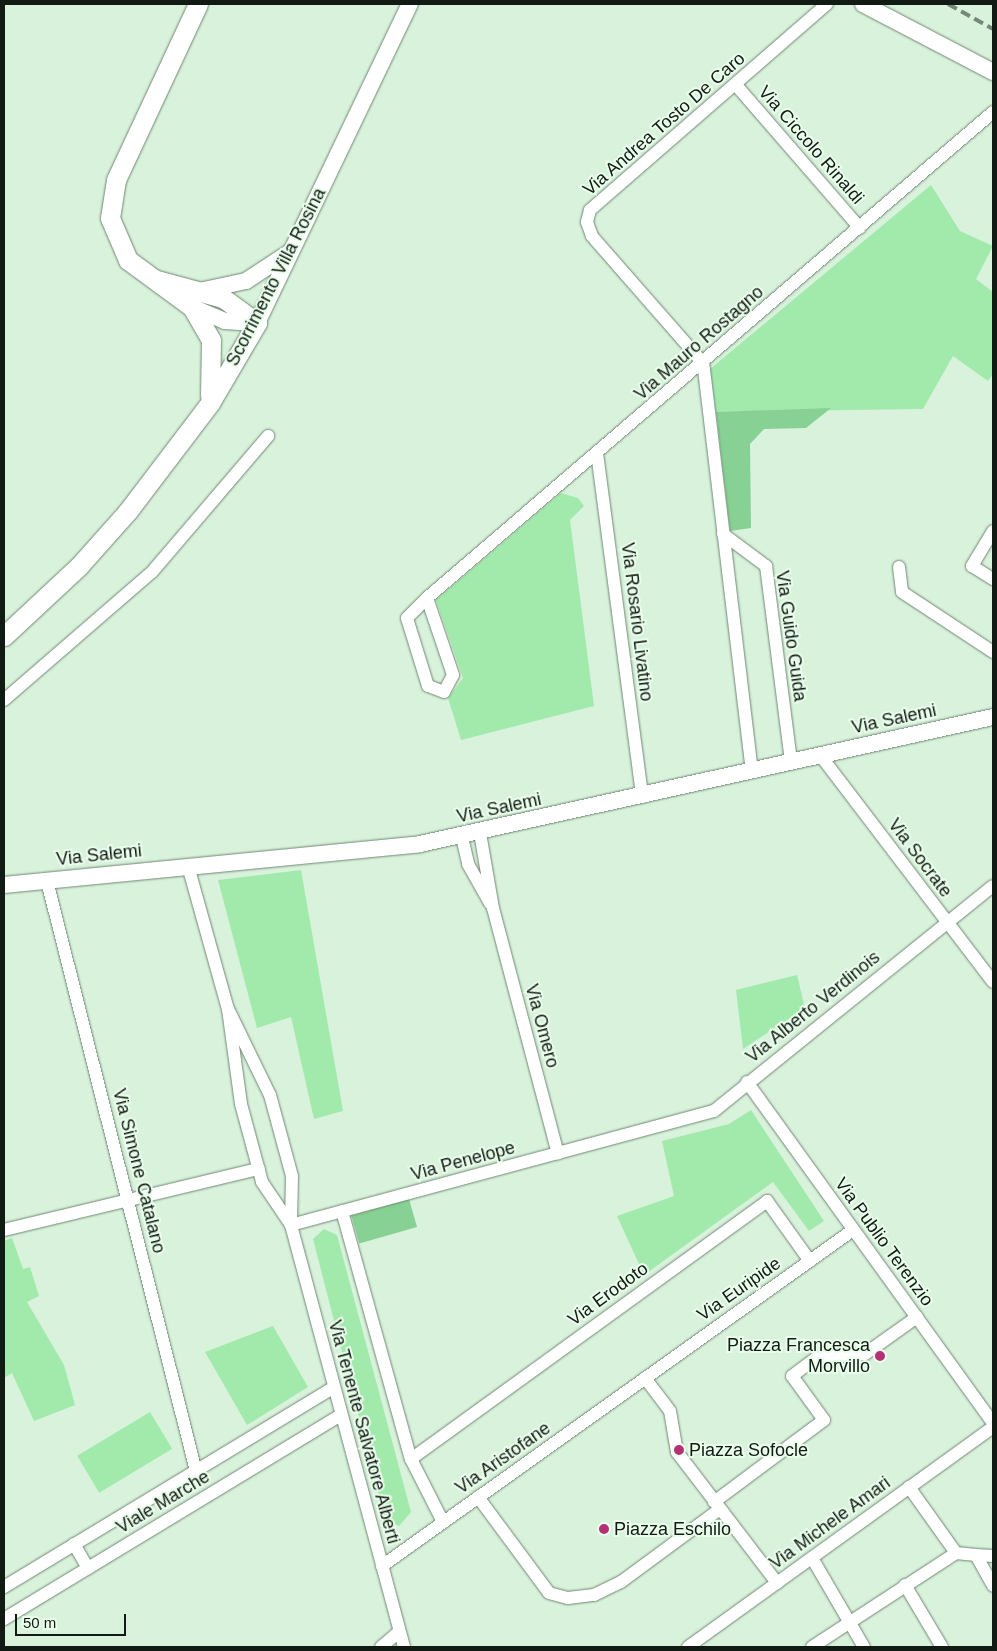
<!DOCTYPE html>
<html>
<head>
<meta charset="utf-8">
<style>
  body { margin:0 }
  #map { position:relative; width:997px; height:1651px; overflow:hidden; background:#d9f2dc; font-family:Arial,sans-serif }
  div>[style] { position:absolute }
  .green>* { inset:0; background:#a1eaac; transform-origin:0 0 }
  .forest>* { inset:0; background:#86d193; transform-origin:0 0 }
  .roads { filter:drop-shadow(0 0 1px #708773) drop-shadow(0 0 1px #708773) }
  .street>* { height:12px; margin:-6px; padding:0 6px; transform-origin:6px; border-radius:6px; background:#fff }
  .secondary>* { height:16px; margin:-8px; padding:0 8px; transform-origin:8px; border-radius:8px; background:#fff }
  .primary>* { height:19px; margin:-9.5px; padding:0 9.5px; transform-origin:9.5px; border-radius:9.5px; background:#fff }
  .rail>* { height:4px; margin-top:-2px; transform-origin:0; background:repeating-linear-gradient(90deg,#758778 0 10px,transparent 0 15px) }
  .dots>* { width:14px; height:14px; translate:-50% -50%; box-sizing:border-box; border:2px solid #eafeec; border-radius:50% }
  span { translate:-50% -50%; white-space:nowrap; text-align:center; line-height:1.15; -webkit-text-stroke:4px #eafeec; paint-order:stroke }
  .street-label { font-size:18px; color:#111a13 }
  .poi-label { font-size:18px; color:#111a13 }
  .right { translate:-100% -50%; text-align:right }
  .left { translate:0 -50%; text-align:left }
  .frame { position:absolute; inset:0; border:5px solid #111a13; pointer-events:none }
  .scale { position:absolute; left:15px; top:1614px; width:111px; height:22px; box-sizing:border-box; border:2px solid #111a13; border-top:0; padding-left:6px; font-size:15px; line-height:18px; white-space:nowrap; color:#111a13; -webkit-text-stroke:4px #eafeec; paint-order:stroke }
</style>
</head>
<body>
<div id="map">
  <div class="green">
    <i style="clip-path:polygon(931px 185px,960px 231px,993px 246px,976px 279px,993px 292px,993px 374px,988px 381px,953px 356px,923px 409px,716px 412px,710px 369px)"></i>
    <i style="clip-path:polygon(561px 493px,578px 498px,584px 506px,570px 520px,594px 706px,461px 740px,448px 698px,463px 678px,436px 600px)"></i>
    <i style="clip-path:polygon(301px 870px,343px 1111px,314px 1119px,291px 1017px,257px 1028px,218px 880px)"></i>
    <i style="clip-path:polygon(797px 975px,805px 1008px,743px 1049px,736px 990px)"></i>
    <i style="clip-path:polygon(751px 1110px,824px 1221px,809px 1231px,773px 1182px,644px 1275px,617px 1216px,674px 1196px,662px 1141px,729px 1124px)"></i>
    <i style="clip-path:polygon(324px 1229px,337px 1235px,411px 1512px,399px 1526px,385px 1519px,313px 1239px)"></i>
    <i style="clip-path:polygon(12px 1238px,23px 1269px,30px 1267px,39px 1296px,27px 1302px,64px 1365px,75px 1405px,34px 1421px,12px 1373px,4px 1378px,4px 1241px)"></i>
    <i style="clip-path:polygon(273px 1326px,308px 1387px,247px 1425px,205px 1352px)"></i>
    <i style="left:150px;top:1412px;width:43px;height:85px;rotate:59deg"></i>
  </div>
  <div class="forest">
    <i style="clip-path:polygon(831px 408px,806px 428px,764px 429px,750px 444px,751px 528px,730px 531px,716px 412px)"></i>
    <i style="left:409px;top:1199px;width:29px;height:60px;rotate:74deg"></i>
  </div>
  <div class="roads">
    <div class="street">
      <i style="left:736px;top:85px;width:189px;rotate:49.1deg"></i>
      <i style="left:597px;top:453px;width:347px;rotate:82.5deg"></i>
      <i style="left:993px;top:531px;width:41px;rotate:121deg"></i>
      <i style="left:972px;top:566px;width:25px;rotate:32deg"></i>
      <i style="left:723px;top:534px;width:54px;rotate:36.7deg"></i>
      <i style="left:766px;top:566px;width:198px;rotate:82.7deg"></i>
      <i style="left:899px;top:567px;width:25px;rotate:83deg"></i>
      <i style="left:902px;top:592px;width:109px;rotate:33.4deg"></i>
      <i style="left:427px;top:598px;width:81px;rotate:71.3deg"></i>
      <i style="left:453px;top:675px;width:19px;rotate:118deg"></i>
      <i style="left:444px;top:692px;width:17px;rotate:-159deg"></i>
      <i style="left:428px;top:686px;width:71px;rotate:-107.2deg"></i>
      <i style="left:407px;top:618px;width:28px;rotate:-45deg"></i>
      <i style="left:427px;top:598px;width:746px;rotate:-40.65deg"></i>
      <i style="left:4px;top:700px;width:196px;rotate:-40.9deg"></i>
      <i style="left:152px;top:572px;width:179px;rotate:-49.5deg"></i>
      <i style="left:820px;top:755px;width:285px;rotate:52.7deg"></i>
      <i style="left:752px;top:772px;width:412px;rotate:-96.8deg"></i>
      <i style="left:703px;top:363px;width:169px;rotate:-131.2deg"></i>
      <i style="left:592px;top:236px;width:15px;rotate:-110deg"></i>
      <i style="left:587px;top:222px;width:12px;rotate:-76deg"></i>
      <i style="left:590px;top:210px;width:314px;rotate:-41deg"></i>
      <i style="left:480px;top:833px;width:76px;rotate:80.2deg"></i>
      <i style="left:493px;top:908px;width:254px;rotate:75.2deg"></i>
      <i style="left:462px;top:837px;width:28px;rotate:77deg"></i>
      <i style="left:468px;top:864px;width:45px;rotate:60.6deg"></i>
      <i style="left:188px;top:866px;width:148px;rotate:74.4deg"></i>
      <i style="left:228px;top:1009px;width:96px;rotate:82.2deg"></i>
      <i style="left:241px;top:1104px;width:81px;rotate:74.9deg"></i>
      <i style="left:262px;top:1182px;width:52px;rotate:56deg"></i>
      <i style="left:47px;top:881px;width:609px;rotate:75.83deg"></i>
      <i style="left:228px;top:1009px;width:96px;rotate:64deg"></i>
      <i style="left:270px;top:1095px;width:84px;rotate:74.8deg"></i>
      <i style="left:292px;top:1176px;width:49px;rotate:91.2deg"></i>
      <i style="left:291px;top:1225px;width:437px;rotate:75deg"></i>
      <i style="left:747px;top:1082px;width:420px;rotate:54.2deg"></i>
      <i style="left:342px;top:1211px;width:257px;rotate:74.5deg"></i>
      <i style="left:411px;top:1459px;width:71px;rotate:63.1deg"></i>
      <i style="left:291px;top:1225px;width:438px;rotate:-15.1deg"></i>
      <i style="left:714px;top:1111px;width:358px;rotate:-38.9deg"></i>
      <i style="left:4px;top:1230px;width:262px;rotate:-13.5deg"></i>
      <i style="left:645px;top:1378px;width:41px;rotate:52.9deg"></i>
      <i style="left:670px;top:1411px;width:42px;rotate:80.3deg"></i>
      <i style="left:677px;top:1452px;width:165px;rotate:52.6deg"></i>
      <i style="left:411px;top:1459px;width:440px;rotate:-35.9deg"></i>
      <i style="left:767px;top:1201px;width:74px;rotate:54.4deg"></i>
      <i style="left:909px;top:1487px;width:81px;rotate:54.5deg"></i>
      <i style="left:956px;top:1553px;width:20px;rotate:6deg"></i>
      <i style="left:976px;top:1555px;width:35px;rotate:61deg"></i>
      <i style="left:478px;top:1497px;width:119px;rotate:53.5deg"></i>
      <i style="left:549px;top:1593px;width:20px;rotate:15deg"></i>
      <i style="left:568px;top:1598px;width:26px;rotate:-7deg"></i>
      <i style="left:594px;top:1595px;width:30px;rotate:-26deg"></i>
      <i style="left:621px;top:1582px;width:123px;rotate:-36.4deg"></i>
      <i style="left:714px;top:1502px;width:137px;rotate:-36.7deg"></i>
      <i style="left:824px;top:1420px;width:54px;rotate:-126deg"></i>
      <i style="left:792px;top:1376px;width:30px;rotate:-37deg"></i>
      <i style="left:816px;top:1358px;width:49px;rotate:-4.7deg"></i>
      <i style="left:865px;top:1354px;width:64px;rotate:-35.4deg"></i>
      <i style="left:74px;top:1544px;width:28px;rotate:60deg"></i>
      <i style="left:976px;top:1555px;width:17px;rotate:3deg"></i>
      <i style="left:812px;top:1558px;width:103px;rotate:59.7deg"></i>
      <i style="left:382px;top:1566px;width:579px;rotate:-35.5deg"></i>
      <i style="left:905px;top:1585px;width:72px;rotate:59.2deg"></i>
      <i style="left:4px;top:1587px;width:386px;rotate:-31.2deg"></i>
      <i style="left:4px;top:1619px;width:394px;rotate:-31.2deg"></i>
      <i style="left:381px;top:1647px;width:23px;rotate:-40deg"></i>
      <i style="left:688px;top:1647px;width:376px;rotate:-35.8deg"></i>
      <i style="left:812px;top:1647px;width:172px;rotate:-33.1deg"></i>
    </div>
    <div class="secondary">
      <i style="left:863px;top:4px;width:147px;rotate:27.6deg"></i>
      <i style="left:199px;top:291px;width:48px;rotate:-12deg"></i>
      <i style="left:246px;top:281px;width:53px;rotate:-33.4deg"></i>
      <i style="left:192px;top:307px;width:36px;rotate:23deg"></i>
      <i style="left:225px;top:321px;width:32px;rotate:4deg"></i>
      <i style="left:257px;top:323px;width:354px;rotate:-64.4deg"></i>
      <i style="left:4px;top:885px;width:418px;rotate:-5.6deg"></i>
      <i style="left:420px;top:844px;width:587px;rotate:-12.5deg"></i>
    </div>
    <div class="primary">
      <i style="left:198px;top:4px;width:194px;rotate:115deg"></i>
      <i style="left:116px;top:180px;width:38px;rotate:99deg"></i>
      <i style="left:110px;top:218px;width:46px;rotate:66.8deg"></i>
      <i style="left:128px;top:260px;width:79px;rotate:36.3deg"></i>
      <i style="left:192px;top:307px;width:38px;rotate:60deg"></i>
      <i style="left:211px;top:340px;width:56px;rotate:91deg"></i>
      <i style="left:4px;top:636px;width:103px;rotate:-43deg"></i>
      <i style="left:79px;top:566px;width:74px;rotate:-48.3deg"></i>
      <i style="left:128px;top:511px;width:136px;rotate:-52.8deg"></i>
      <i style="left:210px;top:403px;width:93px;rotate:-59.6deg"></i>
      <i style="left:257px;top:323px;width:42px;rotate:-143.7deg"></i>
      <i style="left:223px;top:298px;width:68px;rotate:-164.7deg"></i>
    </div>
  </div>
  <div class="rail">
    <i style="left:948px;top:4px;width:51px;rotate:29.1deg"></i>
  </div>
  <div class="dots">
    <i style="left:880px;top:1356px;background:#b53074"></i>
    <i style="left:679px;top:1450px;background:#b53074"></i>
    <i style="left:604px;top:1529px;background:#b53074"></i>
  </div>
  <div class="street-label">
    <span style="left:664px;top:124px;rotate:-41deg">Via Andrea Tosto De Caro</span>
    <span style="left:811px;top:145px;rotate:49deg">Via Ciccolo Rinaldi</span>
    <span style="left:276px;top:277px;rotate:-63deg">Scorrimento Villa Rosina</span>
    <span style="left:699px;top:343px;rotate:-41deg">Via Mauro Rostagno</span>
    <span style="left:637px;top:622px;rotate:83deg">Via Rosario Livatino</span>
    <span style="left:791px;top:636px;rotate:82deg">Via Guido Guida</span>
    <span style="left:894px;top:719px;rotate:-12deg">Via Salemi</span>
    <span style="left:499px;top:808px;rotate:-12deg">Via Salemi</span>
    <span style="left:99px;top:855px;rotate:-6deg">Via Salemi</span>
    <span style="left:920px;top:858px;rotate:53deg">Via Socrate</span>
    <span style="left:813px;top:1007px;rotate:-39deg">Via Alberto Verdinois</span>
    <span style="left:542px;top:1026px;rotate:75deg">Via Omero</span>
    <span style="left:463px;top:1161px;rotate:-15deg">Via Penelope</span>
    <span style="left:139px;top:1171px;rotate:76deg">Via Simone Catalano</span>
    <span style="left:884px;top:1242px;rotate:54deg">Via Publio Terenzio</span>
    <span style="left:739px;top:1289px;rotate:-35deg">Via Euripide</span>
    <span style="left:608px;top:1294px;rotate:-36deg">Via Erodoto</span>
    <span style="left:364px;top:1432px;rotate:75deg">Via Tenente Salvatore Alberti</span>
    <span style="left:503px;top:1458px;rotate:-35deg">Via Aristofane</span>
    <span style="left:163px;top:1502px;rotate:-31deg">Viale Marche</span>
    <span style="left:830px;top:1523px;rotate:-36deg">Via Michele Amari</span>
  </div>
  <div class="poi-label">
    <span class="right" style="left:870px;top:1356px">Piazza Francesca<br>Morvillo</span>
    <span class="left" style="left:689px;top:1450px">Piazza Sofocle</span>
    <span class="left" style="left:614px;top:1529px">Piazza Eschilo</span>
  </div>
  <div class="frame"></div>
  <div class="scale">50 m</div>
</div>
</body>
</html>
